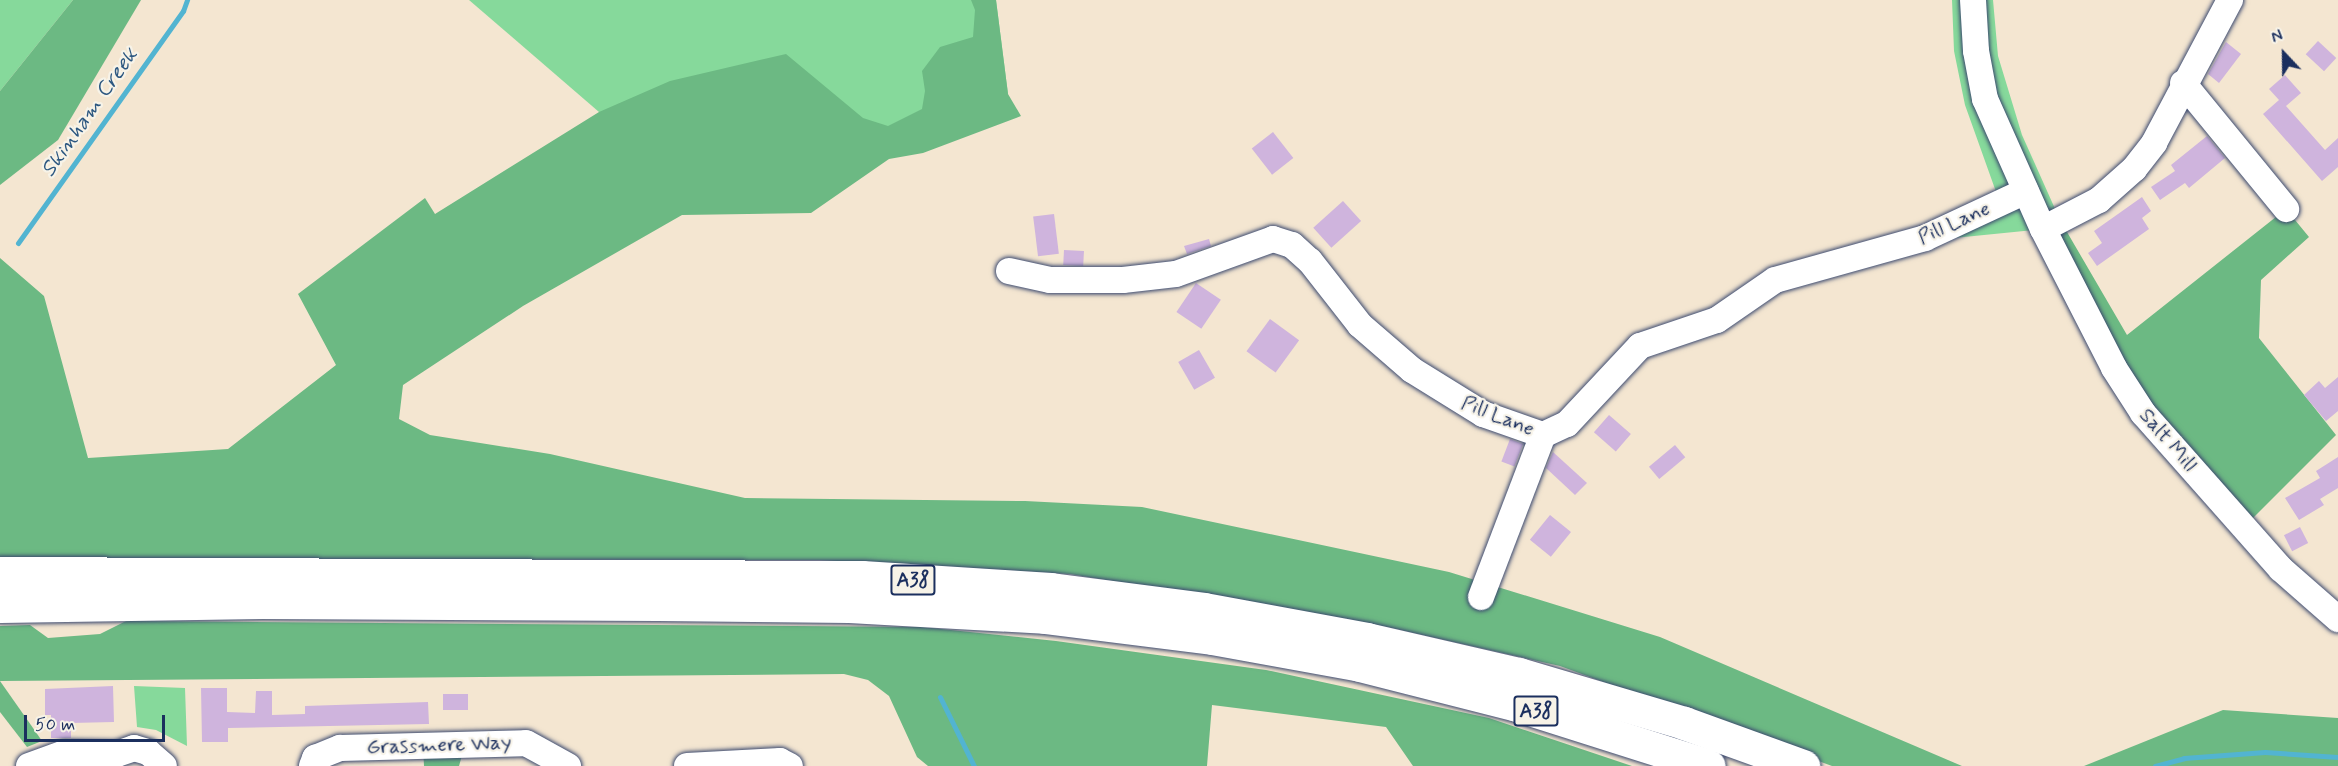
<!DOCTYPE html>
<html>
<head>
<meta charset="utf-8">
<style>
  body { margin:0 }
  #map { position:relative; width:2338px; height:766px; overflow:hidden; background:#f4e6d1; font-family:Mynerve,sans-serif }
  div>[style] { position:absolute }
  .green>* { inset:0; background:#86d99b }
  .forest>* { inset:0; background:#6cb983 }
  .stream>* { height:5px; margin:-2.5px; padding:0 2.5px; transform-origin:2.5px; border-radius:2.5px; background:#52b4d1 }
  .building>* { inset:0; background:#cfb4dd; transform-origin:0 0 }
  .roads { filter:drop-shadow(0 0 2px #3c4a6f) drop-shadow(0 0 2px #3c4a6f) }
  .minor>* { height:26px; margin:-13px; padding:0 13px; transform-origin:13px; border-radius:13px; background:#fff }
  .highway>* { height:33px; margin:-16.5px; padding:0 16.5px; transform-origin:16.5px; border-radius:16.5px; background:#fff }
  span { translate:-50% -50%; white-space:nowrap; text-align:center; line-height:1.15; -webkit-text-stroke:4.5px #f7f3e8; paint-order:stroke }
  .shield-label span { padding:2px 4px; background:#f7f3e8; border:2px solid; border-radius:4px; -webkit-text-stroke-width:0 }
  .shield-label { font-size:20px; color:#1b2f5e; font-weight:700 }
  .street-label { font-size:21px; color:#1b2f5e }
  .water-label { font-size:22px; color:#2c5780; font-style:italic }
  .north { position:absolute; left:2254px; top:24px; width:60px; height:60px; -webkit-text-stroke:4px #f7f3e8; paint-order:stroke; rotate:338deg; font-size:16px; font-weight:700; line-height:24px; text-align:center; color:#1b2f5e }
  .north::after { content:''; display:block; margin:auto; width:21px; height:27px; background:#1b2f5e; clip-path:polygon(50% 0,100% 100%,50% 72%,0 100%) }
  .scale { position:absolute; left:24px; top:715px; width:141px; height:27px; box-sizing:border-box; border:3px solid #1b2f5e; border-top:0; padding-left:8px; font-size:18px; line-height:21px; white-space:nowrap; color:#1b2f5e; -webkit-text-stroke:4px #f7f3e8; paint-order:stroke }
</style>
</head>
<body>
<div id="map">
  <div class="green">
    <i style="clip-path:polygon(0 0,73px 0,0 91px)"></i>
    <i style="clip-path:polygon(469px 0,996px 0,1008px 94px,857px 155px,599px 112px)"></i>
    <i style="clip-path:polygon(1952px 0,1993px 0,1998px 56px,2022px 135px,2060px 220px,2043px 229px,1954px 238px,2000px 203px,1965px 105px,1954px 51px)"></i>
    <i style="clip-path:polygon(134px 686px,185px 688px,187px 746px,156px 730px,137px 727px)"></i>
  </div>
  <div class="forest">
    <i style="clip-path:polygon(73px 0,141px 0,58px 140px,0 185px,0 91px)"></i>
    <i style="clip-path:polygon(971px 0,996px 0,1008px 94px,1021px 116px,923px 153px,889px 159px,811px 213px,682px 215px,523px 306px,403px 385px,399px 419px,430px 435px,550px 454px,745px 498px,1025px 501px,1142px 507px,1449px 572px,1660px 637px,1962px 766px,1832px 766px,1560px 666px,1387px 627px,1070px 574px,819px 560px,0 559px,0 258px,44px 296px,88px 458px,228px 449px,336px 365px,298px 294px,425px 198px,435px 214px,599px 112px,670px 81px,786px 54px,863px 118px,888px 126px,922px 109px,925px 91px,922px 71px,940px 47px,973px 37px,975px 10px)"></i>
    <i style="clip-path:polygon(2286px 209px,2309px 237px,2261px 280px,2259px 338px,2336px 435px,2244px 527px,2143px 413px,2043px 229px,2060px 220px,2127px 335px)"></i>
    <i style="clip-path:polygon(126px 621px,922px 627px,1056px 641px,1266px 670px,1489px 718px,1632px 766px,1413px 766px,1386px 727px,1212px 705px,1207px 766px,928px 766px,917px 757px,889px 696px,868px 680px,844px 674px,0 681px,0 626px,30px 625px,48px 638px,100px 634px)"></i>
    <i style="clip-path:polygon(0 681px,33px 728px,42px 741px,27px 747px,0 712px)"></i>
    <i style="clip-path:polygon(2223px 710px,2338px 718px,2338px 766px,2084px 766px)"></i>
    <i style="clip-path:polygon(465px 745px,459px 766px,424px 766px,423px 746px)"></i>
  </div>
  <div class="stream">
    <i style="left:18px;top:243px;width:285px;rotate:-54.6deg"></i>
    <i style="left:183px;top:11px;width:12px;rotate:-70deg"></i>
    <i style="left:940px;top:697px;width:77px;rotate:63.8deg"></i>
    <i style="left:2155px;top:766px;width:30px;rotate:-15deg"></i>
    <i style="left:2184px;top:758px;width:81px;rotate:-4.2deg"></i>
    <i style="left:2265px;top:752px;width:73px;rotate:3.9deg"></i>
  </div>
  <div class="building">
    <i style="left:2318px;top:41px;width:25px;height:18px;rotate:43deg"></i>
    <i style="clip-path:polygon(2226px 42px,2241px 54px,2219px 83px,2208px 74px)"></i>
    <i style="clip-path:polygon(2285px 75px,2301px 93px,2286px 106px,2325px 150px,2338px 138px,2338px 167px,2322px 181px,2263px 114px,2279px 100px,2269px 89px)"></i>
    <i style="left:1273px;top:132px;width:33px;height:27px;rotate:52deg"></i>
    <i style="clip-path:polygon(2207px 136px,2225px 158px,2189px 188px,2185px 183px,2160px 200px,2151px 187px,2175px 171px,2171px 165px)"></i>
    <i style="clip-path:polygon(2142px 197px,2151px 211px,2142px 218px,2149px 229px,2097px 266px,2088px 253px,2102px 243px,2094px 231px)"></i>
    <i style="left:1343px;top:201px;width:27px;height:40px;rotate:48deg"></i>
    <i style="left:1054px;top:214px;width:40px;height:21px;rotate:83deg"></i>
    <i style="clip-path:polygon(1209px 239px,1211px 246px,1187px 254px,1184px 246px)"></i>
    <i style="left:1064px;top:250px;width:20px;height:15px;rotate:3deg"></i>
    <i style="left:1196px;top:283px;width:30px;height:35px;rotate:34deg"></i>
    <i style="left:1270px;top:319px;width:36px;height:40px;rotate:36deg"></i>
    <i style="left:1199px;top:350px;width:32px;height:24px;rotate:60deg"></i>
    <i style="clip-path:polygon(2338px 377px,2338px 411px,2326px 421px,2304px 395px,2319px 381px,2325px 388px)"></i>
    <i style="left:1609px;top:415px;width:29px;height:23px;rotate:41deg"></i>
    <i style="left:1510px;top:439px;width:14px;height:24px;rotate:21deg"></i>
    <i style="left:1675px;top:445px;width:16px;height:34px;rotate:50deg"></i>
    <i style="clip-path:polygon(1553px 452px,1587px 483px,1575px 495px,1546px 468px)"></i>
    <i style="clip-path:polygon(2338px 457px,2338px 488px,2320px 499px,2324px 505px,2299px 520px,2285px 498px,2320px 478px,2316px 471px)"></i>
    <i style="left:1550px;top:515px;width:27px;height:32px;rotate:39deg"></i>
    <i style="left:2300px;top:527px;width:18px;height:18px;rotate:63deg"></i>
    <i style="clip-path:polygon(113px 686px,114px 722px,71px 723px,71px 738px,51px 738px,51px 715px,45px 715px,45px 689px)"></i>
    <i style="clip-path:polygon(201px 688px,227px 688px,227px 712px,255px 713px,256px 691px,272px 691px,272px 715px,305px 714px,305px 706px,428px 702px,429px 724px,228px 728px,228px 742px,202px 742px)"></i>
    <i style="left:468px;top:694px;width:16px;height:25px;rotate:90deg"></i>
  </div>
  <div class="roads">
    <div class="minor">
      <i style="left:1973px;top:0;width:51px;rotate:86.6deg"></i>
      <i style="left:1976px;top:51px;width:49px;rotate:79.4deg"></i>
      <i style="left:1985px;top:99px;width:142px;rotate:66deg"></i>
      <i style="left:2043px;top:229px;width:156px;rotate:62.9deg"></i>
      <i style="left:2114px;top:368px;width:54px;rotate:57.2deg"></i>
      <i style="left:2143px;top:413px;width:208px;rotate:48.5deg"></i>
      <i style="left:2281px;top:569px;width:76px;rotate:41.3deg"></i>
      <i style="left:2183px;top:83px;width:163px;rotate:50.7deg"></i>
      <i style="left:2043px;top:229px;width:63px;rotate:-27.4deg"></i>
      <i style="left:2099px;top:200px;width:47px;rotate:-41.5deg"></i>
      <i style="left:2134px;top:169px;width:33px;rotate:-52deg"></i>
      <i style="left:2154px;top:143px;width:162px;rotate:-62deg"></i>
      <i style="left:1009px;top:271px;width:42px;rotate:12.4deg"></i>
      <i style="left:1050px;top:280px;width:73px"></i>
      <i style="left:1123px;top:280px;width:53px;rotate:-6.5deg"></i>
      <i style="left:1176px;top:274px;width:103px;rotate:-19.8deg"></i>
      <i style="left:1273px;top:239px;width:20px;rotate:18deg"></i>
      <i style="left:1292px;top:245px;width:24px;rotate:42deg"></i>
      <i style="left:1310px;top:261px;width:81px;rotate:52deg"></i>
      <i style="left:1360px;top:325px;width:69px;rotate:40.9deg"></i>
      <i style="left:1412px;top:370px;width:84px;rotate:31.8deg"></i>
      <i style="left:1483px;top:414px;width:64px;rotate:19.3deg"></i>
      <i style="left:1543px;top:435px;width:26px;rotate:-25deg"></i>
      <i style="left:1567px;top:424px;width:107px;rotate:-46.9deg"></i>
      <i style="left:1640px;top:346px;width:81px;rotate:-18.7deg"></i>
      <i style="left:1717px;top:320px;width:70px;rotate:-34.6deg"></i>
      <i style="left:1775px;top:280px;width:156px;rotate:-15.6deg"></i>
      <i style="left:1925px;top:238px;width:111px;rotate:-25deg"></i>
      <i style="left:1481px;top:597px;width:173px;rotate:-69.1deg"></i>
      <i style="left:29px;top:766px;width:38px;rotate:-20deg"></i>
      <i style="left:65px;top:753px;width:52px;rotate:1.1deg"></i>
      <i style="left:117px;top:754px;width:18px;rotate:-19deg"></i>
      <i style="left:134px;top:748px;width:15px;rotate:16deg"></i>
      <i style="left:148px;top:752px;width:21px;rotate:41deg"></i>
      <i style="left:312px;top:766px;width:9px;rotate:-69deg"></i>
      <i style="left:315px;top:758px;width:27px;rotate:-22deg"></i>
      <i style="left:340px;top:748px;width:186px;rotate:-1.5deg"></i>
      <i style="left:526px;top:743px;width:48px;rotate:28.7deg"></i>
      <i style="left:687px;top:766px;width:93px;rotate:-3.1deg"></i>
      <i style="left:780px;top:761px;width:11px;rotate:27deg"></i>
    </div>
    <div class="highway">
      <i style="left:0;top:573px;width:862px;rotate:0.27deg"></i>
      <i style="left:862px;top:577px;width:189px;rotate:3.6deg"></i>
      <i style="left:1051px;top:589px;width:154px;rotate:7.4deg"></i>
      <i style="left:1204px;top:609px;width:166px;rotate:10.4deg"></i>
      <i style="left:1367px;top:639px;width:156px;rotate:13deg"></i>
      <i style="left:1519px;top:674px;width:172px;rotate:16.5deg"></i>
      <i style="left:1684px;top:723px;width:127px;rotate:19.9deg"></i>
      <i style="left:0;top:606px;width:262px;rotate:-0.9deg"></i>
      <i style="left:262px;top:602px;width:396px;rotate:0.3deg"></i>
      <i style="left:658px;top:604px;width:191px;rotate:0.6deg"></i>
      <i style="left:849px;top:606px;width:195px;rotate:3.2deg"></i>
      <i style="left:1044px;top:617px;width:169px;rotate:7.1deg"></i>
      <i style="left:1212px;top:638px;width:150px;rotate:10.3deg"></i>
      <i style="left:1360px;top:665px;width:162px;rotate:14.3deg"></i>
      <i style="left:1517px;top:705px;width:201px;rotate:17.6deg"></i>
    </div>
  </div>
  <div class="shield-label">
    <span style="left:913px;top:580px">A38</span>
    <span style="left:1536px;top:711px">A38</span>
  </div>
  <div class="street-label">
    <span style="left:1954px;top:223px;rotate:-24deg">Pill Lane</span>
    <span style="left:1498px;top:416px;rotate:22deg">Pill Lane</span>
    <span style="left:2168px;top:440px;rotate:49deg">Salt Mill</span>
    <span style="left:439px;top:745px;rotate:-2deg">Grassmere Way</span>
  </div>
  <div class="water-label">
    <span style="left:90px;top:113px;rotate:-55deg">Skinham Creek</span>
  </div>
  <div class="north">N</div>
  <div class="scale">50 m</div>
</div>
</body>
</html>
